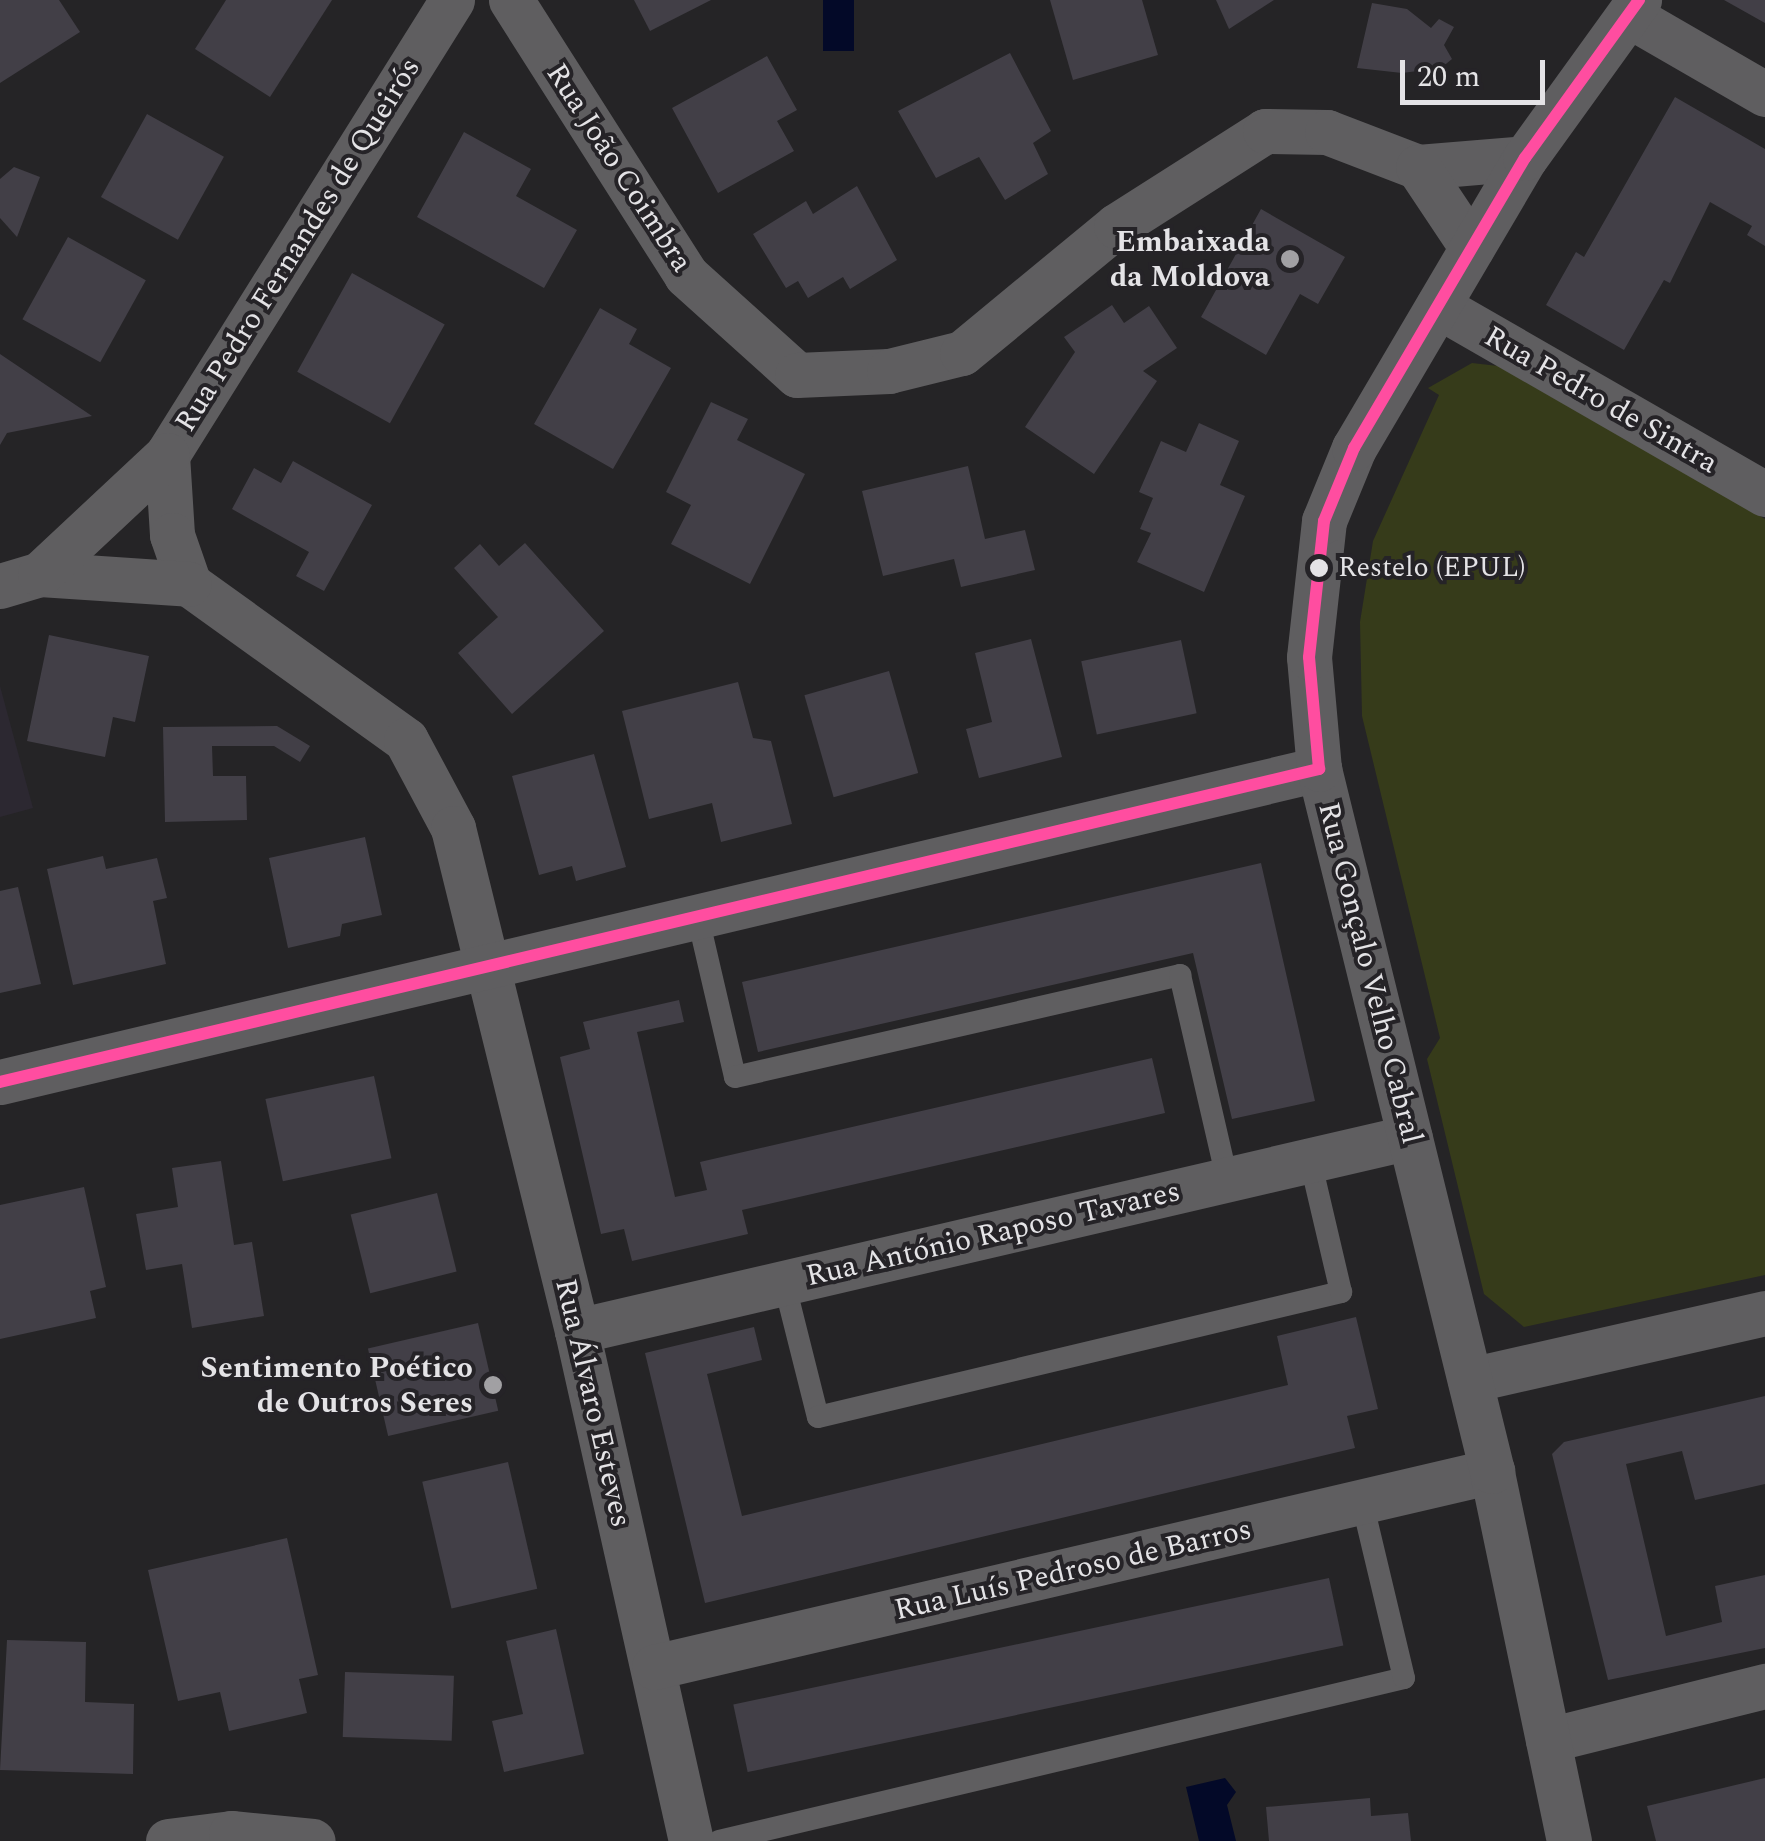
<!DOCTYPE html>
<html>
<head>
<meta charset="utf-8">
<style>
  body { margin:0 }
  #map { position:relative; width:1765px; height:1841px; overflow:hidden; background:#252426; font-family:Spectral,serif }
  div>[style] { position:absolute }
  .built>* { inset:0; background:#2c2831 }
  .green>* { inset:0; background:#363b1a }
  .water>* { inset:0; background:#030928; transform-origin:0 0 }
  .building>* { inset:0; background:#423f47; transform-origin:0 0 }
  .lane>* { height:22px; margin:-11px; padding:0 11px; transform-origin:11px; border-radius:11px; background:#5f5e60 }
  .street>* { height:45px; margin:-22.5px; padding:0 22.5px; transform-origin:22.5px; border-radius:22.5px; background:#5f5e60 }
  .bus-1>* { height:12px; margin:-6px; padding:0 6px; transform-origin:6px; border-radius:6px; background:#ff4da0 }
  .dots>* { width:28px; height:28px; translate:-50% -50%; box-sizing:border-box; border:5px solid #252327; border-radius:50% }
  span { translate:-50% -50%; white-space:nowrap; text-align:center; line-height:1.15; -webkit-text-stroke:8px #252327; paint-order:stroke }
  .bus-label { font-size:28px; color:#e4e3e6 }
  .left { translate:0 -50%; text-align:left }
  .street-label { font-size:30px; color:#e4e3e6 }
  .poi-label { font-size:30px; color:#e4e3e6; font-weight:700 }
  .right { translate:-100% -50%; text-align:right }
  .scale { position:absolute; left:1400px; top:60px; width:145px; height:45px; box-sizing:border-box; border:5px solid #e4e3e6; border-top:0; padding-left:12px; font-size:30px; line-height:35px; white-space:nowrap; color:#e4e3e6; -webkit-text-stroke:8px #252327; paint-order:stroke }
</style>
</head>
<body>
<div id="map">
  <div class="built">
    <i style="clip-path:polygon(0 686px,33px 808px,0 817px)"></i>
  </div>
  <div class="green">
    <i style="clip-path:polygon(1472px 363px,1498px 366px,1765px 519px,1765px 1275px,1524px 1327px,1484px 1294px,1427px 1059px,1440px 1038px,1362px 716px,1360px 622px,1373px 541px,1439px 395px,1428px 388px)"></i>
  </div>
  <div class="water">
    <i style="left:823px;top:0;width:31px;height:51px"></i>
    <i style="clip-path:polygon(1225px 1778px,1236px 1792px,1227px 1805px,1236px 1841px,1199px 1841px,1186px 1787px)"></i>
  </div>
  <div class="building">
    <i style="clip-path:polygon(0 0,59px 0,80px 32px,0 83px)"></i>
    <i style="clip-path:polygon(226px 0,332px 0,270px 97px,195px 49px)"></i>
    <i style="clip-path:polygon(634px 0,711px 0,650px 31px)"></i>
    <i style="clip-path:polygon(1050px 0,1142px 0,1158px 55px,1073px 80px)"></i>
    <i style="clip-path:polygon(1216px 0,1274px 0,1229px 29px)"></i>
    <i style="clip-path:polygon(1724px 0,1765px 0,1765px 23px)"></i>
    <i style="clip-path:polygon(1372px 3px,1407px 9px,1431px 28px,1439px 19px,1454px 27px,1444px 45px,1452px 59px,1441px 68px,1402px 73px,1357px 68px)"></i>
    <i style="clip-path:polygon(1010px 53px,1051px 131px,1033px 143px,1048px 174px,1005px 200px,979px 157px,936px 178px,898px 111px)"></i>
    <i style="clip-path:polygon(767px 56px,797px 110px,777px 121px,794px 151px,718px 193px,672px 108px)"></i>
    <i style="clip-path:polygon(1675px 97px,1765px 149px,1765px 246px,1747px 235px,1752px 226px,1710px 202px,1670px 283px,1664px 280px,1624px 350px,1546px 305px,1576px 252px,1584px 257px)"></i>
    <i style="left:147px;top:114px;width:88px;height:95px;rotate:29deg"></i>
    <i style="clip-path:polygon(464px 132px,531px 169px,516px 196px,577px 230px,544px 288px,417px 217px)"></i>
    <i style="clip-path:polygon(14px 167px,40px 177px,17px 237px,0 218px,0 179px)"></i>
    <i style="clip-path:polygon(857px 186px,897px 260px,850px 289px,843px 277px,808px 298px,798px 281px,786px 288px,753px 234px,806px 201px,813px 214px)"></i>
    <i style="clip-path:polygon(1261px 209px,1345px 257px,1318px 304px,1300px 294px,1266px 355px,1201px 317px)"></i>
    <i style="left:68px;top:237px;width:89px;height:94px;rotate:29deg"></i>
    <i style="left:352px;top:273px;width:106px;height:113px;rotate:29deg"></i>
    <i style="clip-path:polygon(1112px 305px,1124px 323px,1149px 306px,1177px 348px,1143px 371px,1157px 381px,1094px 474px,1025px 427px,1075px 352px,1064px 337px)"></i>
    <i style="clip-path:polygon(600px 308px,637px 329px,629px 344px,671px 368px,613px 469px,534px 424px)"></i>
    <i style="clip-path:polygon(0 354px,92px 416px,7px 433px,0 445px)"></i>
    <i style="clip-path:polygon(711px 402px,748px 419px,737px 440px,805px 474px,750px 584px,671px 544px,691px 505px,666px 492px)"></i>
    <i style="clip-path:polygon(1199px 423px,1239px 441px,1220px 485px,1245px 496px,1204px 592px,1137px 562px,1151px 533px,1140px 529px,1153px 498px,1139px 492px,1161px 441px,1186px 452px)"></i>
    <i style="clip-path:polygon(293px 461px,372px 505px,324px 591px,296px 576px,309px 552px,232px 509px,254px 468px,281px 483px)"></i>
    <i style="clip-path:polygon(968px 466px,985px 539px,1025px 530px,1035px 570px,961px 587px,954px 559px,883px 576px,862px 491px)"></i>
    <i style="clip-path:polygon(525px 543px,604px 631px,512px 714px,458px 653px,498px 617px,454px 568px,480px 544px,499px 566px)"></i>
    <i style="clip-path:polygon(49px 635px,149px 656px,135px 722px,113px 717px,105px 757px,27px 741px)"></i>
    <i style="clip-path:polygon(1031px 639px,1062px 757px,979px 778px,966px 729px,992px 722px,975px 653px)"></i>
    <i style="left:1181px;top:640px;width:75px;height:102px;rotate:78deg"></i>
    <i style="left:889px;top:671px;width:106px;height:88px;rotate:74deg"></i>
    <i style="clip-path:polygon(738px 682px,753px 738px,771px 741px,792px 824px,721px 842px,712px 803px,649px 819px,622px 711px)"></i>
    <i style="clip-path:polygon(277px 726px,310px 746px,300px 762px,274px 746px,212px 746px,213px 776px,246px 776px,247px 820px,165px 822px,163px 727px)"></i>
    <i style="clip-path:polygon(594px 754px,626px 867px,576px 881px,572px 866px,539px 875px,512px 776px)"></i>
    <i style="clip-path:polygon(365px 837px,382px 915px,342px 924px,340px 936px,288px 948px,269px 858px)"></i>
    <i style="clip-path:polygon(103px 856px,106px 869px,157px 858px,167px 898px,153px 901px,166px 964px,73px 985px,47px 869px)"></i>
    <i style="clip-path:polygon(1261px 863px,1315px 1101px,1232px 1119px,1193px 953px,758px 1052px,742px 982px)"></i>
    <i style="clip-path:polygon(18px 887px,41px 984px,0 993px,0 891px)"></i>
    <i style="clip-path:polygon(679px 1000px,684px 1022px,637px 1032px,675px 1197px,707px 1190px,700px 1162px,1152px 1058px,1165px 1113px,742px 1210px,748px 1234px,632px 1261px,624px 1229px,601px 1234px,560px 1057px,590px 1049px,583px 1022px)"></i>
    <i style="left:374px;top:1076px;width:84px;height:111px;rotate:78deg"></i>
    <i style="clip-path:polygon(221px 1161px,234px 1245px,252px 1242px,264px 1316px,192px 1328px,182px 1264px,146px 1270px,136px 1214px,178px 1207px,172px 1168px)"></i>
    <i style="clip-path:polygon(84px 1187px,106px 1287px,90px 1291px,96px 1318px,0 1339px,0 1205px)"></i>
    <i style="left:437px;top:1193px;width:81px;height:89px;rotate:76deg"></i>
    <i style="clip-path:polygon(1356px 1317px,1378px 1409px,1347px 1416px,1355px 1448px,705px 1603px,645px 1353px,754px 1327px,762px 1360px,707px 1374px,742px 1516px,1288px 1385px,1277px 1336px)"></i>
    <i style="left:478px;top:1323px;width:90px;height:113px;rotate:77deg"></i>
    <i style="clip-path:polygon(1765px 1396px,1765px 1484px,1695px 1500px,1682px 1451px,1626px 1464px,1666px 1636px,1722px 1622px,1715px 1586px,1765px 1575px,1765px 1648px,1608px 1680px,1552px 1454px,1564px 1442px)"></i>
    <i style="left:508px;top:1462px;width:130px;height:88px;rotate:77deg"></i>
    <i style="clip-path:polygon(287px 1538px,318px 1675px,299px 1679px,307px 1713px,229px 1731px,220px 1692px,178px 1701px,148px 1570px)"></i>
    <i style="left:1329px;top:1578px;width:69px;height:609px;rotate:78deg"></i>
    <i style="clip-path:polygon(556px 1629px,584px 1754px,504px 1772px,492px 1721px,523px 1714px,506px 1641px)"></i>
    <i style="clip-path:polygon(7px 1640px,86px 1642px,85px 1702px,134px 1704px,133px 1774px,0 1770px)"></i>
    <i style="left:345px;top:1672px;width:109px;height:65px;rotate:2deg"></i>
    <i style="clip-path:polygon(1765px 1778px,1765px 1841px,1656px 1841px,1647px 1806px)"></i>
    <i style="clip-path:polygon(1370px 1798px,1371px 1816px,1408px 1813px,1411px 1841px,1269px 1841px,1266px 1807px)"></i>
  </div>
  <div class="lane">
    <i style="left:698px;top:918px;width:163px;rotate:76.9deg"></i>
    <i style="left:735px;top:1077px;width:457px;rotate:-12.9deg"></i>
    <i style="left:1180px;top:975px;width:209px;rotate:77deg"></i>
    <i style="left:784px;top:1282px;width:139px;rotate:75.9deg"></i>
    <i style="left:818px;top:1417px;width:538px;rotate:-13.44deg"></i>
    <i style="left:1341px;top:1292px;width:136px;rotate:-103.2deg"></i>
    <i style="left:719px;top:1841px;width:704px;rotate:-13.38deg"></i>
    <i style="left:1404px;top:1678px;width:181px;rotate:-103.4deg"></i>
  </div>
  <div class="street">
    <i style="left:452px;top:0;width:537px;rotate:122.06deg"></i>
    <i style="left:167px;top:455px;width:80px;rotate:86.4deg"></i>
    <i style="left:172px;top:535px;width:52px;rotate:70.9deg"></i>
    <i style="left:189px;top:584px;width:267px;rotate:35.7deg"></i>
    <i style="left:406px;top:740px;width:100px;rotate:61.9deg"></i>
    <i style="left:453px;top:828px;width:518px;rotate:76.15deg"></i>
    <i style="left:577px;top:1331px;width:523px;rotate:77.4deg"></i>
    <i style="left:511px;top:0;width:326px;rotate:57.5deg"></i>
    <i style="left:686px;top:275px;width:149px;rotate:42deg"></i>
    <i style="left:797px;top:375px;width:92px;rotate:-2.5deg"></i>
    <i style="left:889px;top:371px;width:75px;rotate:-13.9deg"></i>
    <i style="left:962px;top:353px;width:200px;rotate:-39.5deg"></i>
    <i style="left:1116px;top:226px;width:177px;rotate:-32.5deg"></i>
    <i style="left:1265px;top:131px;width:62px;rotate:0.9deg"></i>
    <i style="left:1327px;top:132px;width:97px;rotate:21deg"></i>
    <i style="left:1418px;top:167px;width:107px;rotate:-4.8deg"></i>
    <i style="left:1630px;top:16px;width:156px;rotate:30deg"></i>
    <i style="left:1418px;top:167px;width:97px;rotate:56.3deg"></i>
    <i style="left:1438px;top:306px;width:377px;rotate:29.9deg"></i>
    <i style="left:40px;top:574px;width:149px;rotate:3.8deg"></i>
    <i style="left:0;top:586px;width:42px;rotate:-16.7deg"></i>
    <i style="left:40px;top:574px;width:174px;rotate:-43.1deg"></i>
    <i style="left:0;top:1082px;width:1356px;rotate:-13.35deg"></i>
    <i style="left:577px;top:1331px;width:855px;rotate:-13.11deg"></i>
    <i style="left:1470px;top:1380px;width:303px;rotate:-12.8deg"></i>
    <i style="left:654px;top:1667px;width:861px;rotate:-13.16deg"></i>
    <i style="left:1548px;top:1740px;width:224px;rotate:-14deg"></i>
    <i style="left:168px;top:1841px;width:64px;rotate:-7.2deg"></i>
    <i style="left:231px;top:1833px;width:82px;rotate:5.6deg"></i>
    <i style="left:1569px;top:1841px;width:378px;rotate:-101.8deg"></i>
    <i style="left:1492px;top:1471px;width:723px;rotate:-103.84deg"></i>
    <i style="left:1319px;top:769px;width:112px;rotate:-95.1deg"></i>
    <i style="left:1309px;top:657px;width:137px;rotate:-83.7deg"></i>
    <i style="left:1324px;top:521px;width:79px;rotate:-67.7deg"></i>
    <i style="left:1354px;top:448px;width:337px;rotate:-59.5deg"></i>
    <i style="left:1525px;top:158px;width:195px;rotate:-54.2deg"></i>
  </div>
  <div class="bus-1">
    <i style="left:1319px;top:769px;width:112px;rotate:-95.1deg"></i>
    <i style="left:1309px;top:657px;width:137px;rotate:-83.7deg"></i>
    <i style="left:1324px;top:521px;width:79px;rotate:-67.7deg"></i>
    <i style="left:1354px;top:448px;width:337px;rotate:-59.5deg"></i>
    <i style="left:1525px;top:158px;width:195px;rotate:-54.2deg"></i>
    <i style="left:0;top:1082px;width:1356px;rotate:-13.35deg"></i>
  </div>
  <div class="dots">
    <i style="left:1290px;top:259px;background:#a1a0a3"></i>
    <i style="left:1319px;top:568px;background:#e4e3e6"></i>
    <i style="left:493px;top:1385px;background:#a1a0a3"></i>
  </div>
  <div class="bus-label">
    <span class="left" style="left:1338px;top:568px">Restelo (EPUL)</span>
  </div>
  <div class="street-label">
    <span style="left:619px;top:168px;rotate:57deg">Rua João Coimbra</span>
    <span style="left:298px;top:245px;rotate:-58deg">Rua Pedro Fernandes de Queirós</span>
    <span style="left:1601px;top:400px;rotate:30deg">Rua Pedro de Sintra</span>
    <span style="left:1370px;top:973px;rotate:76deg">Rua Gonçalo Velho Cabral</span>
    <span style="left:993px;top:1234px;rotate:-13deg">Rua António Raposo Tavares</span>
    <span style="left:593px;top:1403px;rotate:77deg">Rua Álvaro Esteves</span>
    <span style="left:1073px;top:1570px;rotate:-13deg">Rua Luís Pedroso de Barros</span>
  </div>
  <div class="poi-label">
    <span class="right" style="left:1270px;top:259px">Embaixada<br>da Moldova</span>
    <span class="right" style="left:473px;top:1385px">Sentimento Poético<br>de Outros Seres</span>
  </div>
  <div class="scale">20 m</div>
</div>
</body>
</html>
